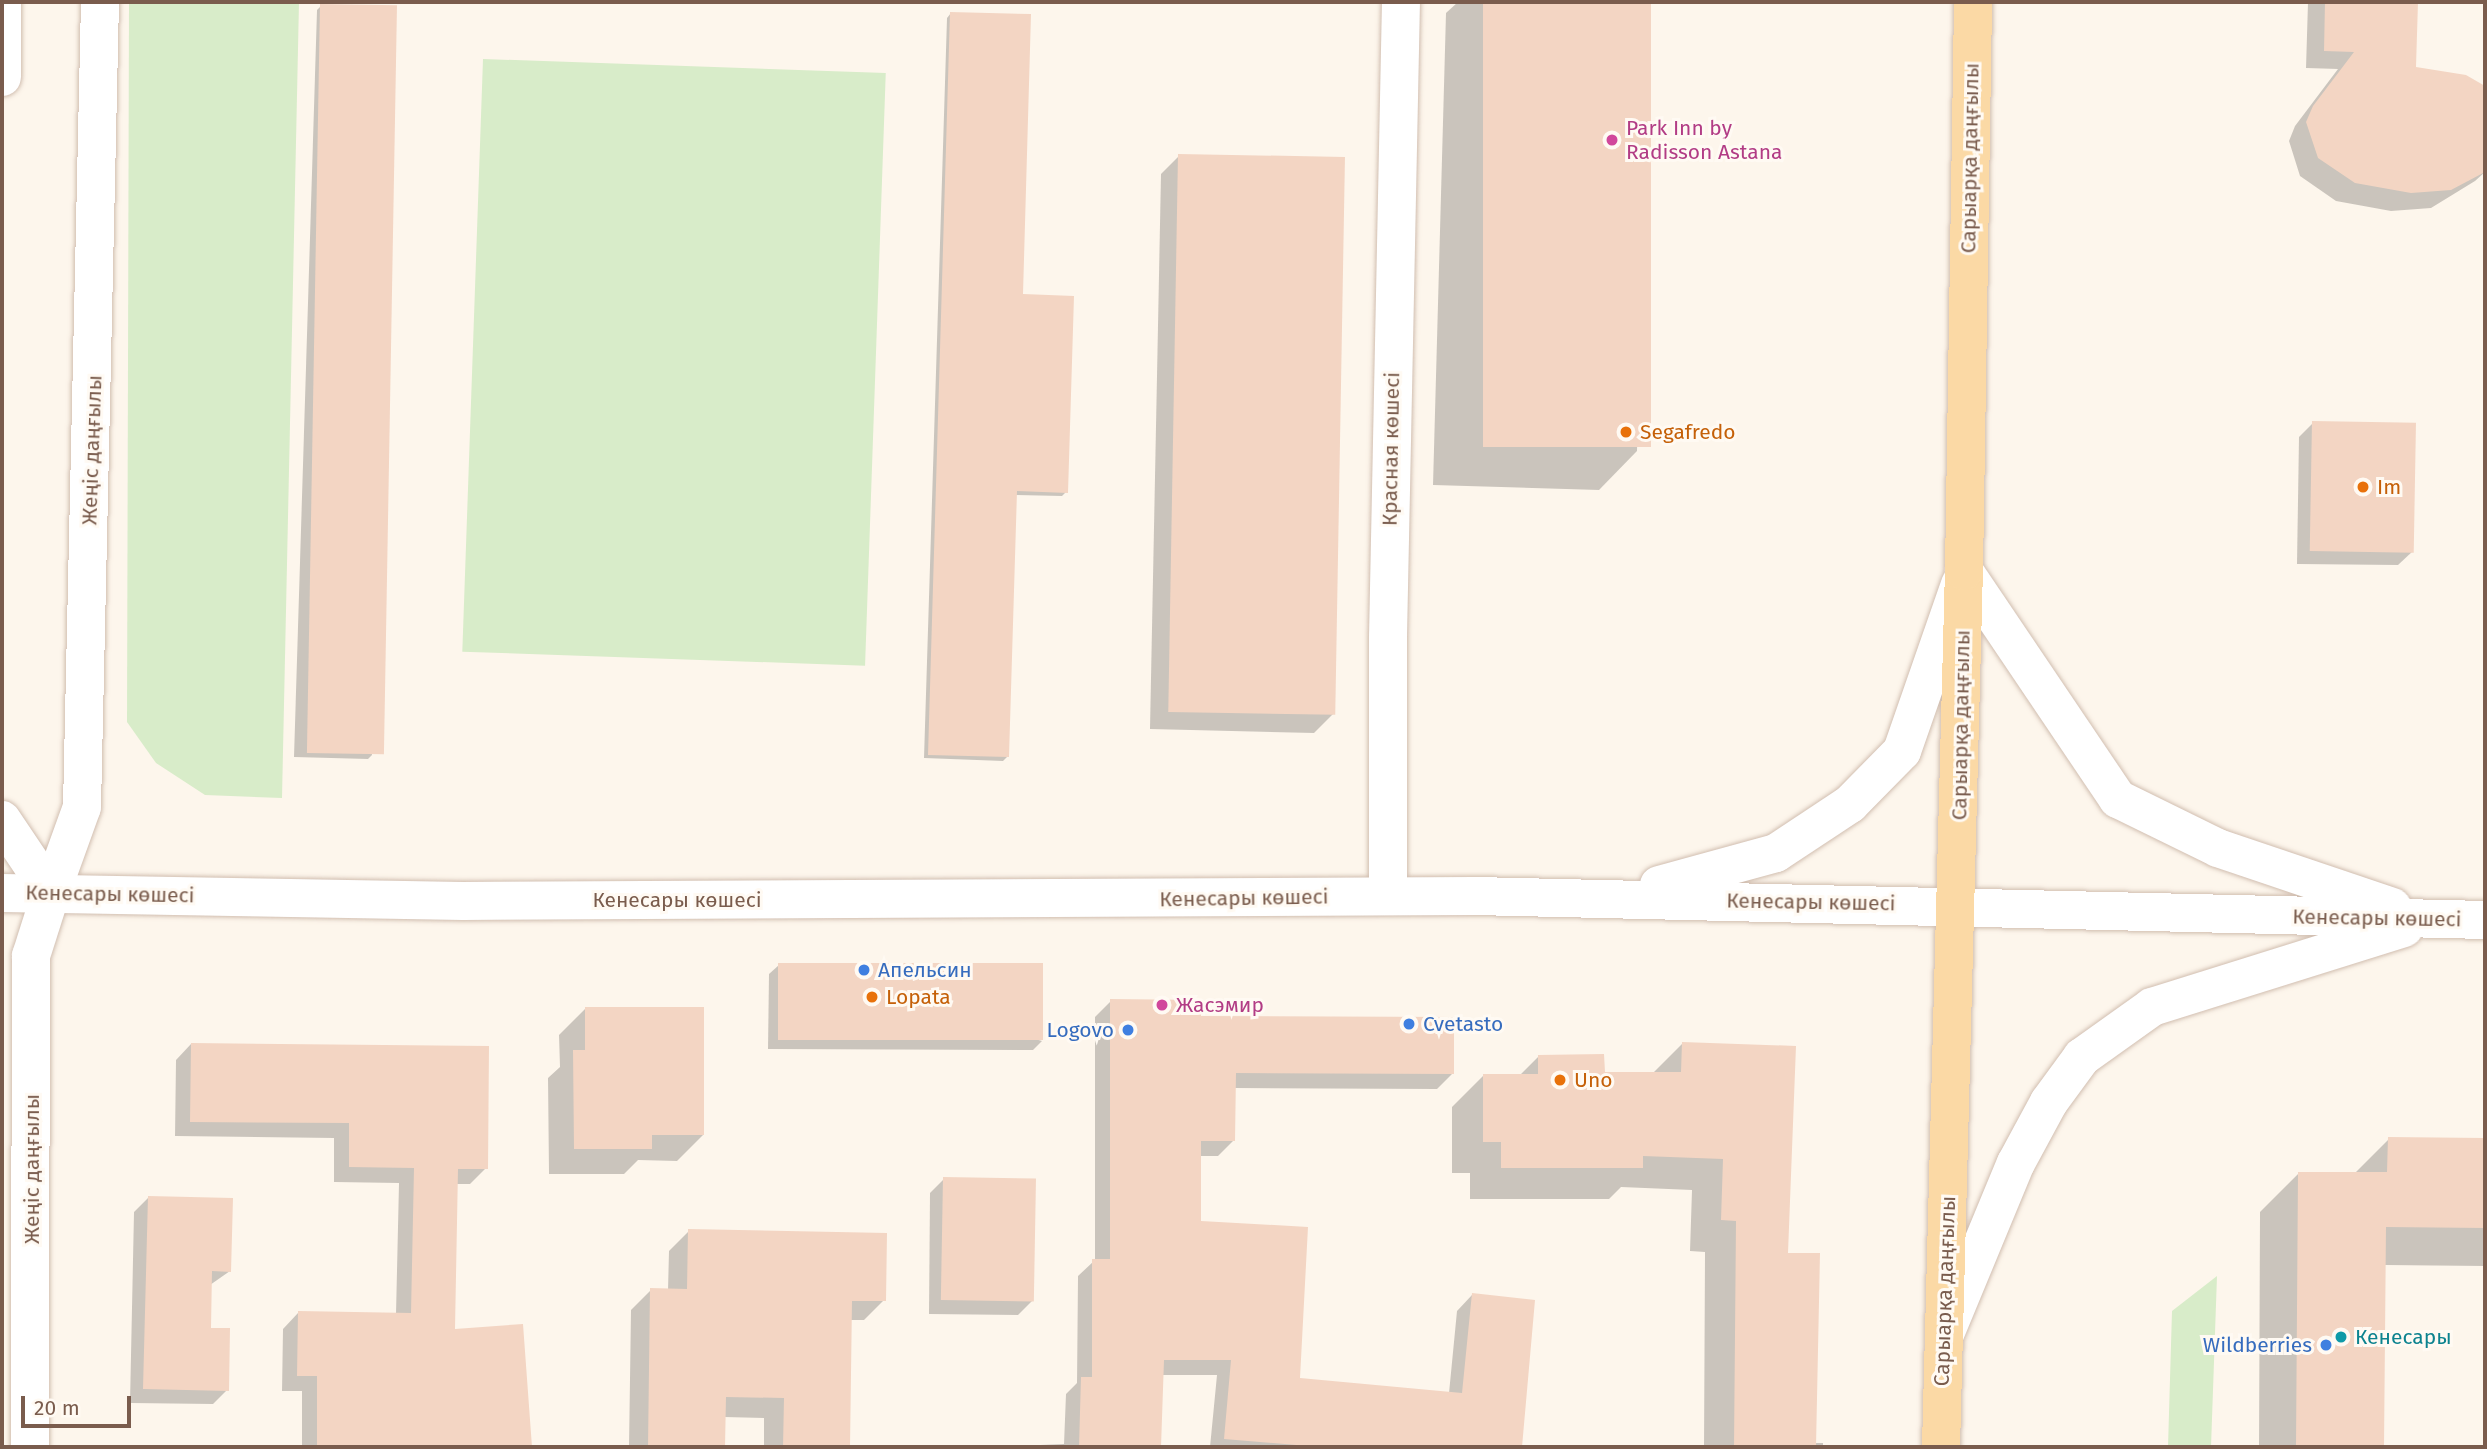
<!DOCTYPE html>
<html>
<head>
<meta charset="utf-8">
<style>
  body { margin:0 }
  #map { position:relative; width:2487px; height:1449px; overflow:hidden; background:#fdf6ec; font-family:"Fira Sans",sans-serif }
  div>[style] { position:absolute }
  .green>* { inset:0; background:#d8ecc9; transform-origin:0 0 }
  .shadow>* { inset:0; background:#0003 }
  .building>* { inset:0; background:#f3d5c3; transform-origin:0 0 }
  .roads { filter:drop-shadow(0 0 2px #d1beb0) drop-shadow(0 0 2px #d1beb0) }
  .street>* { height:38px; margin:-19px; padding:0 19px; transform-origin:19px; border-radius:19px; background:#fff }
  .secondary>* { height:38px; margin:-19px; padding:0 19px; transform-origin:19px; border-radius:19px; background:#fff }
  .primary>* { height:38px; margin:-19px; padding:0 19px; transform-origin:19px; border-radius:19px; background:#fbd9a5 }
  .dots>* { width:19px; height:19px; translate:-50% -50%; box-sizing:border-box; border:4px solid #fffaf3; border-radius:50% }
  span { translate:-50% -50%; white-space:nowrap; text-align:center; line-height:1.15; -webkit-text-stroke:6px #fffaf3; paint-order:stroke }
  .hotel-label { font-size:21px; color:#b23c85 }
  .left { translate:0 -50%; text-align:left }
  .street-label { font-size:21px; color:#7a5c4d }
  .food-label { font-size:21px; color:#c56008 }
  .shop-label { font-size:21px; color:#366cbe }
  .right { translate:-100% -50%; text-align:right }
  .culture-label { font-size:21px; color:#0d838f }
  .frame { position:absolute; inset:0; border:4px solid #7a5c4d; pointer-events:none }
  .scale { position:absolute; left:21px; top:1396px; width:110px; height:32px; box-sizing:border-box; border:4px solid #7a5c4d; border-top:0; padding-left:9px; font-size:21px; line-height:24px; white-space:nowrap; color:#7a5c4d; -webkit-text-stroke:5px #fffaf3; paint-order:stroke }
</style>
</head>
<body>
<div id="map">
  <div class="green">
    <i style="clip-path:polygon(129px 2px,299px 2px,282px 798px,205px 795px,156px 763px,127px 722px)"></i>
    <i style="left:483px;top:59px;width:403px;height:593px;rotate:2deg"></i>
    <i style="clip-path:polygon(2217px 1276px,2211px 1447px,2168px 1447px,2172px 1311px)"></i>
  </div>
  <div class="shadow">
    <i style="clip-path:polygon(1458px 2px,1650px 2px,1637px 451px,1599px 490px,1433px 485px,1446px 13px)"></i>
    <i style="clip-path:polygon(2308px 2px,2416px 2px,2414px 69px,2465px 77px,2485px 89px,2485px 172px,2475px 181px,2431px 208px,2391px 211px,2336px 201px,2300px 176px,2289px 141px,2295px 126px,2338px 69px,2306px 68px)"></i>
    <i style="clip-path:polygon(321px 6px,372px 755px,368px 759px,294px 757px,317px 10px)"></i>
    <i style="clip-path:polygon(951px 13px,1066px 492px,1062px 496px,1015px 495px,1007px 757px,1003px 761px,924px 758px,947px 18px)"></i>
    <i style="clip-path:polygon(1179px 156px,1333px 714px,1314px 733px,1150px 729px,1161px 174px)"></i>
    <i style="clip-path:polygon(2313px 423px,2413px 551px,2398px 565px,2297px 564px,2299px 437px)"></i>
    <i style="clip-path:polygon(779px 965px,1042px 1041px,1033px 1050px,768px 1049px,769px 974px)"></i>
    <i style="clip-path:polygon(1111px 1001px,1452px 1074px,1437px 1089px,1234px 1088px,1234px 1140px,1218px 1156px,1200px 1156px,1200px 1223px,1299px 1380px,1449px 1393px,1457px 1311px,1472px 1295px,1533px 1301px,1520px 1447px,1210px 1447px,1217px 1375px,1161px 1375px,1159px 1447px,996px 1447px,1064px 1444px,1066px 1394px,1077px 1383px,1078px 1276px,1095px 1260px,1095px 1017px)"></i>
    <i style="clip-path:polygon(585px 1009px,703px 1135px,677px 1161px,638px 1160px,624px 1174px,549px 1174px,548px 1078px,560px 1067px,559px 1035px)"></i>
    <i style="clip-path:polygon(191px 1044px,486px 1168px,470px 1184px,456px 1184px,453px 1330px,521px 1326px,531px 1447px,302px 1447px,302px 1391px,282px 1391px,283px 1329px,298px 1313px,396px 1314px,399px 1183px,334px 1182px,334px 1138px,175px 1136px,176px 1060px)"></i>
    <i style="clip-path:polygon(1682px 1044px,1786px 1254px,1814px 1443px,1823px 1443px,1823px 1447px,1704px 1447px,1705px 1252px,1690px 1251px,1692px 1190px,1621px 1187px,1609px 1199px,1470px 1199px,1470px 1173px,1452px 1173px,1452px 1107px,1484px 1075px,1519px 1076px,1539px 1056px,1603px 1074px,1652px 1074px)"></i>
    <i style="clip-path:polygon(2389px 1139px,2485px 1140px,2485px 1266px,2384px 1265px,2382px 1447px,2259px 1447px,2260px 1212px,2299px 1173px,2354px 1174px)"></i>
    <i style="clip-path:polygon(944px 1179px,1032px 1301px,1018px 1315px,929px 1314px,930px 1193px)"></i>
    <i style="clip-path:polygon(148px 1198px,230px 1271px,210px 1285px,209px 1330px,227px 1390px,213px 1404px,130px 1403px,134px 1212px)"></i>
    <i style="clip-path:polygon(689px 1231px,884px 1300px,864px 1320px,850px 1320px,849px 1447px,764px 1447px,764px 1418px,724px 1417px,723px 1447px,629px 1447px,631px 1310px,651px 1290px,668px 1290px,669px 1251px)"></i>
  </div>
  <div class="building">
    <i style="left:1483px;top:2px;width:168px;height:445px"></i>
    <i style="clip-path:polygon(2325px 2px,2418px 2px,2416px 67px,2466px 75px,2485px 86px,2485px 172px,2451px 190px,2411px 193px,2355px 183px,2318px 158px,2306px 122px,2313px 106px,2354px 52px,2324px 51px)"></i>
    <i style="left:320px;top:4px;width:77px;height:749px;rotate:1deg"></i>
    <i style="clip-path:polygon(950px 12px,1031px 14px,1023px 294px,1074px 296px,1068px 493px,1017px 491px,1009px 757px,928px 755px)"></i>
    <i style="left:1178px;top:154px;width:167px;height:558px;rotate:1deg"></i>
    <i style="left:2312px;top:421px;width:104px;height:130px;rotate:1deg"></i>
    <i style="left:778px;top:963px;width:265px;height:77px"></i>
    <i style="clip-path:polygon(1110px 999px,1201px 1000px,1201px 1016px,1454px 1017px,1454px 1074px,1236px 1073px,1235px 1141px,1201px 1141px,1201px 1221px,1308px 1227px,1300px 1378px,1462px 1393px,1472px 1293px,1535px 1300px,1522px 1447px,1320px 1447px,1224px 1439px,1231px 1360px,1164px 1360px,1161px 1447px,1079px 1447px,1081px 1377px,1092px 1377px,1092px 1259px,1110px 1259px)"></i>
    <i style="clip-path:polygon(585px 1007px,704px 1007px,704px 1135px,652px 1135px,652px 1149px,574px 1149px,573px 1050px,585px 1050px)"></i>
    <i style="clip-path:polygon(1682px 1042px,1796px 1046px,1788px 1253px,1820px 1253px,1816px 1447px,1734px 1447px,1736px 1221px,1721px 1220px,1723px 1159px,1643px 1156px,1643px 1168px,1501px 1168px,1501px 1142px,1483px 1142px,1483px 1074px,1538px 1074px,1538px 1055px,1604px 1054px,1605px 1072px,1681px 1072px)"></i>
    <i style="clip-path:polygon(191px 1043px,489px 1046px,488px 1169px,458px 1169px,455px 1329px,523px 1324px,532px 1447px,317px 1447px,317px 1376px,297px 1376px,298px 1311px,411px 1313px,414px 1168px,349px 1167px,349px 1123px,190px 1122px)"></i>
    <i style="clip-path:polygon(2388px 1137px,2485px 1138px,2485px 1228px,2386px 1227px,2384px 1447px,2296px 1447px,2298px 1172px,2387px 1172px)"></i>
    <i style="left:943px;top:1177px;width:93px;height:123px;rotate:1deg"></i>
    <i style="clip-path:polygon(148px 1196px,233px 1198px,231px 1272px,212px 1271px,211px 1328px,230px 1328px,229px 1391px,143px 1389px)"></i>
    <i style="clip-path:polygon(688px 1229px,887px 1233px,886px 1301px,852px 1301px,850px 1447px,783px 1447px,784px 1398px,726px 1397px,725px 1447px,648px 1447px,650px 1288px,687px 1289px)"></i>
  </div>
  <div class="roads">
    <div class="street">
      <i style="left:2px;top:77px;width:75px;rotate:-90deg"></i>
      <i style="left:2px;top:820px;width:88px;rotate:56.1deg"></i>
      <i style="left:51px;top:893px;width:91px;rotate:-70.2deg"></i>
      <i style="left:82px;top:807px;width:805px;rotate:-88.72deg"></i>
      <i style="left:1388px;top:896px;width:259px;rotate:-90deg"></i>
      <i style="left:1388px;top:637px;width:635px;rotate:-88.83deg"></i>
    </div>
    <div class="secondary">
      <i style="left:1964px;top:571px;width:275px;rotate:56deg"></i>
      <i style="left:2118px;top:799px;width:111px;rotate:26.1deg"></i>
      <i style="left:2218px;top:848px;width:184px;rotate:18.7deg"></i>
      <i style="left:1659px;top:885px;width:121px;rotate:-15.3deg"></i>
      <i style="left:1776px;top:853px;width:89px;rotate:-33.5deg"></i>
      <i style="left:1850px;top:804px;width:74px;rotate:-45.5deg"></i>
      <i style="left:1902px;top:751px;width:177px;rotate:-70.8deg"></i>
      <i style="left:2px;top:893px;width:461px;rotate:1deg"></i>
      <i style="left:463px;top:901px;width:1012px;rotate:-0.28deg"></i>
      <i style="left:1475px;top:896px;width:1010px;rotate:1.36deg"></i>
      <i style="left:1945px;top:1334px;width:185px;rotate:-67.5deg"></i>
      <i style="left:2016px;top:1163px;width:69px;rotate:-61.6deg"></i>
      <i style="left:2049px;top:1102px;width:56px;rotate:-53.7deg"></i>
      <i style="left:2082px;top:1057px;width:86px;rotate:-35.5deg"></i>
      <i style="left:2152px;top:1007px;width:264px;rotate:-17.4deg"></i>
      <i style="left:30px;top:1447px;width:491px;rotate:-89.9deg"></i>
      <i style="left:31px;top:956px;width:66px;rotate:-72.4deg"></i>
    </div>
    <div class="primary">
      <i style="left:1941px;top:1447px;width:876px;rotate:-88.5deg"></i>
      <i style="left:1964px;top:571px;width:569px;rotate:-89.09deg"></i>
    </div>
  </div>
  <div class="dots">
    <i style="left:1612px;top:140px;background:#d1479c"></i>
    <i style="left:1626px;top:432px;background:#e8710a"></i>
    <i style="left:2363px;top:487px;background:#e8710a"></i>
    <i style="left:864px;top:970px;background:#3f7fe0"></i>
    <i style="left:872px;top:997px;background:#e8710a"></i>
    <i style="left:1162px;top:1005px;background:#d1479c"></i>
    <i style="left:1409px;top:1024px;background:#3f7fe0"></i>
    <i style="left:1128px;top:1030px;background:#3f7fe0"></i>
    <i style="left:1560px;top:1080px;background:#e8710a"></i>
    <i style="left:2341px;top:1337px;background:#0f9aa8"></i>
    <i style="left:2326px;top:1345px;background:#3f7fe0"></i>
  </div>
  <div class="hotel-label">
    <span class="left" style="left:1626px;top:140px">Park Inn by<br>Radisson Astana</span>
    <span class="left" style="left:1176px;top:1005px">Жасэмир</span>
  </div>
  <div class="street-label">
    <span style="left:1970px;top:158px;rotate:-89deg">Сарыарқа даңғылы</span>
    <span style="left:1391px;top:449px;rotate:-89deg">Красная көшесі</span>
    <span style="left:92px;top:450px;rotate:-88deg">Жеңіс даңғылы</span>
    <span style="left:1961px;top:725px;rotate:-89deg">Сарыарқа даңғылы</span>
    <span style="left:110px;top:894px;rotate:1deg">Кенесары көшесі</span>
    <span style="left:1244px;top:898px;rotate:-1deg">Кенесары көшесі</span>
    <span style="left:677px;top:900px">Кенесары көшесі</span>
    <span style="left:1811px;top:902px;rotate:1deg">Кенесары көшесі</span>
    <span style="left:2377px;top:918px;rotate:1deg">Кенесары көшесі</span>
    <span style="left:32px;top:1169px;rotate:-90deg">Жеңіс даңғылы</span>
    <span style="left:1945px;top:1291px;rotate:-88deg">Сарыарқа даңғылы</span>
  </div>
  <div class="food-label">
    <span class="left" style="left:1640px;top:432px">Segafredo</span>
    <span class="left" style="left:2377px;top:487px">Im</span>
    <span class="left" style="left:886px;top:997px">Lopata</span>
    <span class="left" style="left:1574px;top:1080px">Uno</span>
  </div>
  <div class="shop-label">
    <span class="left" style="left:878px;top:970px">Апельсин</span>
    <span class="left" style="left:1423px;top:1024px">Cvetasto</span>
    <span class="right" style="left:1114px;top:1030px">Logovo</span>
    <span class="right" style="left:2312px;top:1345px">Wildberries</span>
  </div>
  <div class="culture-label">
    <span class="left" style="left:2355px;top:1337px">Кенесары</span>
  </div>
  <div class="frame"></div>
  <div class="scale">20 m</div>
</div>
</body>
</html>
